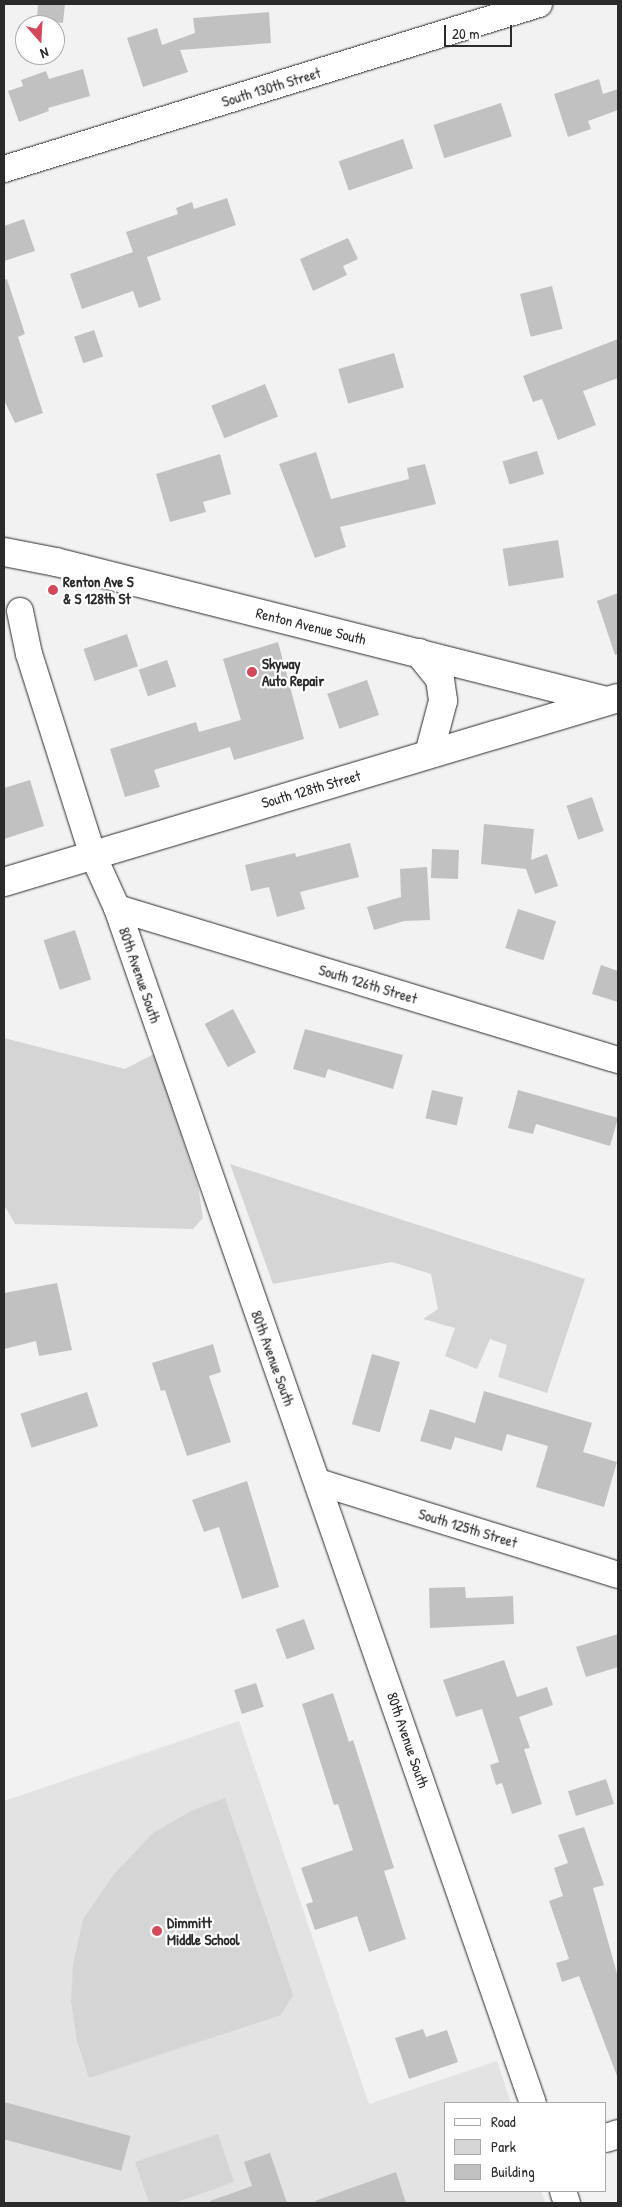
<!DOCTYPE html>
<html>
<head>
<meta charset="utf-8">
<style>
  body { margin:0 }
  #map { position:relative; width:622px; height:2207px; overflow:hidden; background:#f2f2f2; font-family:"Patrick Hand",sans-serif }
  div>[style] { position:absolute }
  .built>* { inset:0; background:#e3e3e3 }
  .green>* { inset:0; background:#d5d5d5 }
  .building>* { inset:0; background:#c1c1c1; transform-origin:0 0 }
  .roads { filter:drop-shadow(0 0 1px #2b2b2b) drop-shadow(0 0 1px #2b2b2b) }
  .street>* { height:26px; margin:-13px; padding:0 13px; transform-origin:13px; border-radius:13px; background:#fff }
  .secondary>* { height:28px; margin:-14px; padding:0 14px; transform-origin:14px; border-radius:14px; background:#fff }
  .dots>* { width:14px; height:14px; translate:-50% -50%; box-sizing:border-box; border:2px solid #fff; border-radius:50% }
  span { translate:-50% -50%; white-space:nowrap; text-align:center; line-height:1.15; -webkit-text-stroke:4.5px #fff; paint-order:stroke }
  .street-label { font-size:15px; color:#2b2b2b }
  .poi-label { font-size:15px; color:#2b2b2b; font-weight:700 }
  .left { translate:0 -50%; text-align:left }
  .frame { position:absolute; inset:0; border:5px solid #2b2b2b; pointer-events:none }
  .legend { position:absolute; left:444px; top:2102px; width:162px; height:90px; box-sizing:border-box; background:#fff; border:1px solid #aaa; margin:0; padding:6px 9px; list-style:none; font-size:15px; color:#2b2b2b }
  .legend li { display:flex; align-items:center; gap:10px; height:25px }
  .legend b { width:25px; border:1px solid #aaa }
  .north { position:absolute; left:15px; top:15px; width:50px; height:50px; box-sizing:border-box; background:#fff; border:1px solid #aaa; border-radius:50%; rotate:161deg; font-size:14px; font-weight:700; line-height:20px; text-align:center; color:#2b2b2b }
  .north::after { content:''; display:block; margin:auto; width:18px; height:22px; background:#d1495b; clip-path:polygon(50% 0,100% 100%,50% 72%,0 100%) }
  .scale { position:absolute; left:444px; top:25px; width:68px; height:22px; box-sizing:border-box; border:2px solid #2b2b2b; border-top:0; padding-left:6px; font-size:15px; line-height:18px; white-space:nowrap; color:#2b2b2b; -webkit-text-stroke:4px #fff; paint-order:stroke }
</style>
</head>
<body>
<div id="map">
  <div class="built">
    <i style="clip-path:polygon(239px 1721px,369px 2104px,497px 2061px,511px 2103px,446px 2103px,446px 2191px,541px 2191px,545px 2203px,4px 2203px,4px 1801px)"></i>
  </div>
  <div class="green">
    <i style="clip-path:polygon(4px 1038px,125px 1069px,154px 1054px,198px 1186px,203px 1218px,193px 1229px,15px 1224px,4px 1205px)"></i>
    <i style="clip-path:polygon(230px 1164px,585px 1279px,547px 1393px,498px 1377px,507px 1345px,490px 1339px,477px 1369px,445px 1356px,455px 1328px,423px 1319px,438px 1309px,431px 1274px,392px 1262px,273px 1284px)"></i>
    <i style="clip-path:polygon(225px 1798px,293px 1995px,281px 2015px,89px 2078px,77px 2041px,71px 2001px,73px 1965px,83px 1919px,115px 1873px,153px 1833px,191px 1811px)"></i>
    <i style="clip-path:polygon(218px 2134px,234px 2182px,174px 2203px,149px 2203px,135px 2162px)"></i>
  </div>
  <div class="building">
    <i style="clip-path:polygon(38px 4px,65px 4px,63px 23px,37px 20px)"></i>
    <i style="clip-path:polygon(269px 12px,271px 43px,180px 50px,188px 72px,143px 87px,127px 38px,157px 28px,162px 45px,195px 33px,193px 18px)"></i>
    <i style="clip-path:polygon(83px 69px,90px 96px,48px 108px,49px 111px,19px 122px,8px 91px,23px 86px,21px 80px,46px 71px,49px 79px)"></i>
    <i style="clip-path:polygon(599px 79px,603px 94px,618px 89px,618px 110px,588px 121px,591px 129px,568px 137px,554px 94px)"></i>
    <i style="left:501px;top:103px;width:35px;height:71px;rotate:72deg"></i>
    <i style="left:403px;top:139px;width:31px;height:68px;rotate:71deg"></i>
    <i style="clip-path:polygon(227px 198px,236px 225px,147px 257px,161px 300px,139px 308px,133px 291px,82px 309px,70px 274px,133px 252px,126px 232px,178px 214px,176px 208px,192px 202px,194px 209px)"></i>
    <i style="clip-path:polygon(24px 219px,35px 251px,4px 261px,4px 226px)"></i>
    <i style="clip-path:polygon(348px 238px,358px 259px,343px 266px,347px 275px,313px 291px,300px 259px)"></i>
    <i style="clip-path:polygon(7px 279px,25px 334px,18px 337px,43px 413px,15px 423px,4px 400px,4px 280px)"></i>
    <i style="left:552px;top:286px;width:44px;height:33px;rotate:76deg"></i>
    <i style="left:94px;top:330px;width:28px;height:21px;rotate:71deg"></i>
    <i style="clip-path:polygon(618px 339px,618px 378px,583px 391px,596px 425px,558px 440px,542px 399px,533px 402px,523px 376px)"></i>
    <i style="left:394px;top:353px;width:36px;height:58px;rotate:74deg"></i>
    <i style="left:265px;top:384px;width:35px;height:58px;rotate:68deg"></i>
    <i style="left:537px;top:451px;width:24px;height:36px;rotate:73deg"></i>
    <i style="clip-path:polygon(316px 452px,331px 499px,409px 479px,407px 468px,425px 464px,436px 504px,340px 527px,346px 547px,315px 558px,279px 464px)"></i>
    <i style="clip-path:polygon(220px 454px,231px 494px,203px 502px,206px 512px,170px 522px,156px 474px)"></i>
    <i style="left:558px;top:540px;width:38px;height:56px;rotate:81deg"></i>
    <i style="clip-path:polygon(618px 593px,618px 654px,615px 655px,597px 601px)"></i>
    <i style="left:127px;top:634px;width:34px;height:46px;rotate:71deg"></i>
    <i style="clip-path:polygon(278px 642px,304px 739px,234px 760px,230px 747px,154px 770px,160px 787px,125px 797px,110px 749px,196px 722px,199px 732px,241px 720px,223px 659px)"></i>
    <i style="left:167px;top:660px;width:28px;height:30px;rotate:71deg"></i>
    <i style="left:367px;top:680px;width:37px;height:42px;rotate:71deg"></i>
    <i style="clip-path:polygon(30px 780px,44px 826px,4px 839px,4px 788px)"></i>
    <i style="left:592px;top:797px;width:36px;height:27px;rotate:71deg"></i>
    <i style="clip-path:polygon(484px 824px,534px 829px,531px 860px,547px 854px,558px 886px,535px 894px,526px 869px,481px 864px)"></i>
    <i style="clip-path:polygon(350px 843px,359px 877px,300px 892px,305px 909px,277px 917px,269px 887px,251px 891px,245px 865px,295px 853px,296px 857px)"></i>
    <i style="left:432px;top:849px;width:27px;height:29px;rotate:2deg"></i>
    <i style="clip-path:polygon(427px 867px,430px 920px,404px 921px,374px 930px,367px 907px,401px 897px,400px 869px)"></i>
    <i style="left:518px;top:909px;width:40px;height:41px;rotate:18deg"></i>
    <i style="left:75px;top:930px;width:52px;height:33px;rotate:72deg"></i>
    <i style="clip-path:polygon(601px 965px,618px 971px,618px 1002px,592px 994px)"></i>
    <i style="left:233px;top:1009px;width:49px;height:32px;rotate:62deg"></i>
    <i style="clip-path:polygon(305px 1029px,403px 1055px,393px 1089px,328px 1069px,325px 1078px,293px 1069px)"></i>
    <i style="left:432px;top:1090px;width:32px;height:29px;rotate:13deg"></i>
    <i style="clip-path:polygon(518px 1090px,618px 1118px,610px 1146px,536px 1124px,533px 1134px,508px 1128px)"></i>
    <i style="clip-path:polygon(57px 1283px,72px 1350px,39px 1356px,36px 1341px,4px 1349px,4px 1293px)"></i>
    <i style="clip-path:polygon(213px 1344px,221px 1372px,209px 1376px,231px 1442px,187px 1456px,165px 1390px,161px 1391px,152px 1363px)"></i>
    <i style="left:372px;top:1354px;width:29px;height:73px;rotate:16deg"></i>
    <i style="clip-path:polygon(484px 1391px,592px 1423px,583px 1452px,617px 1462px,604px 1507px,536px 1487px,548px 1446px,507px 1434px,502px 1451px,455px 1437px,451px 1450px,420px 1441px,430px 1409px,475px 1423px)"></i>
    <i style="left:87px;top:1392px;width:36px;height:70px;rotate:72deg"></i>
    <i style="clip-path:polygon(247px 1481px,279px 1587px,242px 1599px,219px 1527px,204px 1532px,192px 1500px)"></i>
    <i style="clip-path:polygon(465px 1587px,466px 1598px,513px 1596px,514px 1624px,430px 1628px,429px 1588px)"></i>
    <i style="left:304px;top:1619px;width:32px;height:30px;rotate:70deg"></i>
    <i style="clip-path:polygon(618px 1634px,618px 1667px,586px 1677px,576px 1647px)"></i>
    <i style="clip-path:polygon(504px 1660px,517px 1697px,547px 1687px,553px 1705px,519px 1717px,530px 1748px,524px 1749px,542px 1804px,512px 1814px,502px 1783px,496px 1785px,490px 1765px,499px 1762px,482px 1709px,456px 1717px,443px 1680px)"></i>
    <i style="left:256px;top:1683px;width:25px;height:23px;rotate:72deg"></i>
    <i style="clip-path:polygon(333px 1693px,349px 1742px,353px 1740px,394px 1868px,384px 1871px,406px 1939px,369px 1952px,357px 1916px,315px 1930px,306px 1904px,313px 1902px,301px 1868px,353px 1850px,338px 1804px,334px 1805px,302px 1704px)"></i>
    <i style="left:606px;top:1779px;width:26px;height:40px;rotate:72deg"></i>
    <i style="clip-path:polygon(584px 1827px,604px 1885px,593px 1888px,618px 1977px,617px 2076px,579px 1976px,562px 1982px,556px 1963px,569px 1959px,549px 1901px,563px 1896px,554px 1868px,568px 1863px,558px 1835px)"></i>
    <i style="clip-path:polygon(423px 2029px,426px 2037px,447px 2030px,458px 2062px,409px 2079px,395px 2038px)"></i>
    <i style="left:4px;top:2102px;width:131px;height:36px;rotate:15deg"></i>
    <i style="clip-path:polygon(270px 2153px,287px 2203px,211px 2203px,210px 2201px,252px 2186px,244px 2162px)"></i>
    <i style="clip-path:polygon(396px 2172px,406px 2203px,316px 2203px,315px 2201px)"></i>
  </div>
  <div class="roads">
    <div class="street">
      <i style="left:4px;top:169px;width:560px;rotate:-17.14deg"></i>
      <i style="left:20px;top:611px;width:44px;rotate:78.2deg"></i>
      <i style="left:29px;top:654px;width:209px;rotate:72.4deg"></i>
      <i style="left:92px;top:853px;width:60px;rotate:65.6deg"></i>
      <i style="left:117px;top:908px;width:1265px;rotate:70.81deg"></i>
      <i style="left:117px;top:908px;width:524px;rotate:16.88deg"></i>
      <i style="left:318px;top:1482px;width:314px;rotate:17.2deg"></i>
      <i style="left:563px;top:2191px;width:13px;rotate:72deg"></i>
    </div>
    <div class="secondary">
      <i style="left:4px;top:552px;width:53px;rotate:10.9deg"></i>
      <i style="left:56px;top:562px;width:568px;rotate:14.16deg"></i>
      <i style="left:419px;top:653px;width:33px;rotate:51deg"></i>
      <i style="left:440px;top:679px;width:22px;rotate:82deg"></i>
      <i style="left:443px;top:701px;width:55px;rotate:104.8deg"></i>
      <i style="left:4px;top:882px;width:641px;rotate:-16.68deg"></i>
      <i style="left:606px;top:2138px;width:13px;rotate:-18deg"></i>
    </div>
  </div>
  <div class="dots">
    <i style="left:53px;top:590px;background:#d1495b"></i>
    <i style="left:252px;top:672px;background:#d1495b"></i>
    <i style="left:157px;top:1931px;background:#d1495b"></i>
  </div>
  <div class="street-label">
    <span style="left:271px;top:87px;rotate:-17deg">South 130th Street</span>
    <span style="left:311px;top:626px;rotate:14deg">Renton Avenue South</span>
    <span style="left:311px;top:789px;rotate:-16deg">South 128th Street</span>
    <span style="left:140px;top:975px;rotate:71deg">80th Avenue South</span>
    <span style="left:368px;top:984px;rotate:17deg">South 126th Street</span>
    <span style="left:273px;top:1358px;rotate:70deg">80th Avenue South</span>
    <span style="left:468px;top:1528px;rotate:17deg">South 125th Street</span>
    <span style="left:408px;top:1740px;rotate:71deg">80th Avenue South</span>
  </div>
  <div class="poi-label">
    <span class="left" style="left:63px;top:590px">Renton Ave S<br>&amp; S 128th St</span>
    <span class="left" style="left:262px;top:672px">Skyway<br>Auto Repair</span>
    <span class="left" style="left:167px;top:1931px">Dimmitt<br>Middle School</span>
  </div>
  <div class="frame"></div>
  <ul class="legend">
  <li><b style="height:6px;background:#fff"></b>Road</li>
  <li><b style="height:14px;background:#d5d5d5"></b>Park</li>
  <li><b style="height:14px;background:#c1c1c1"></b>Building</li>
  </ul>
  <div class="north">N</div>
  <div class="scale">20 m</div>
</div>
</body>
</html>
